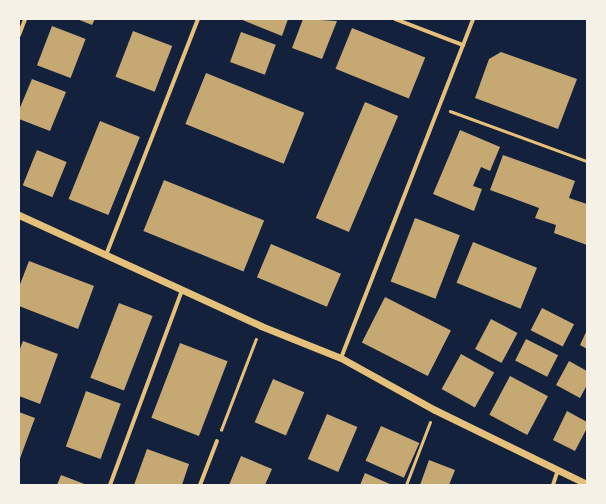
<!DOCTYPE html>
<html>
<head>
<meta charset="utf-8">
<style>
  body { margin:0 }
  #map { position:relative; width:606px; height:504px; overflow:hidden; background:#14213d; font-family:Signika,sans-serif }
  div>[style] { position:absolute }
  .building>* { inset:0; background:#c6a872; transform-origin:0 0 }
  .path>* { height:2.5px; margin:-1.25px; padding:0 1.25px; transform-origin:1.25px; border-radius:1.25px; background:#e5c07b }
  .minor>* { height:4px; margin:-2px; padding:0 2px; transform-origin:2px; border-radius:2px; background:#e5c07b }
  .tertiary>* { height:7px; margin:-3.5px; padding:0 3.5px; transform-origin:3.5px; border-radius:3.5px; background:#e5c07b }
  span { translate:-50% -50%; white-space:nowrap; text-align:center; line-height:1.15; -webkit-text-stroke:3px #f6f1e7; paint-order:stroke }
  .frame { position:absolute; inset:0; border:20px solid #f6f1e7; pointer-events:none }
</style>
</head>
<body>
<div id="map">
  <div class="building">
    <i style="clip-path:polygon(77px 19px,95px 19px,92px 25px)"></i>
    <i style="clip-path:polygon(240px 19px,288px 19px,282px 36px)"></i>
    <i style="clip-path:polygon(303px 19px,337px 21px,322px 59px,292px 48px)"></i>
    <i style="left:52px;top:26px;width:36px;height:42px;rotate:21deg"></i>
    <i style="left:352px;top:28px;width:79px;height:44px;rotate:22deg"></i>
    <i style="left:133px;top:31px;width:42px;height:49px;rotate:21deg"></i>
    <i style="left:241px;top:32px;width:37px;height:32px;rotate:20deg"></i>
    <i style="clip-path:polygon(501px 52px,577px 79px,558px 129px,475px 98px,489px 59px)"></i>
    <i style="left:206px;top:73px;width:106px;height:55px;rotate:22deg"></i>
    <i style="clip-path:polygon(32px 79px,66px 92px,50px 131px,19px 119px,19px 110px)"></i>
    <i style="left:365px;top:102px;width:36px;height:126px;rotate:23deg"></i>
    <i style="left:100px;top:121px;width:43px;height:84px;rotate:22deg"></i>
    <i style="clip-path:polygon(460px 130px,500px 147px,490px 171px,481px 167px,473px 186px,482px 189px,474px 211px,433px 194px)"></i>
    <i style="left:37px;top:150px;width:32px;height:38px;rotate:22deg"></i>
    <i style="clip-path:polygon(503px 155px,575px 181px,569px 198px,587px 204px,587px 245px,554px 233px,556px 225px,535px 218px,539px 208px,490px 190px)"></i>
    <i style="left:164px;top:180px;width:108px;height:55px;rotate:22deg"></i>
    <i style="left:415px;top:218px;width:48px;height:68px;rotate:21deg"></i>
    <i style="left:473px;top:242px;width:69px;height:44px;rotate:22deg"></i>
    <i style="left:271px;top:244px;width:76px;height:36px;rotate:23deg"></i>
    <i style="clip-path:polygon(29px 261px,94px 286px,78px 329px,19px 306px,19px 287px)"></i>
    <i style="left:385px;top:297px;width:74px;height:51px;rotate:27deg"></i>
    <i style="left:119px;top:303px;width:36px;height:80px;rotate:21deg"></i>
    <i style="left:542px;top:308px;width:36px;height:25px;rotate:27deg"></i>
    <i style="left:491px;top:319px;width:30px;height:34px;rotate:28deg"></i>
    <i style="clip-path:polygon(587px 330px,587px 349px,580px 345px)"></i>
    <i style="left:526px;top:339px;width:36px;height:24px;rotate:27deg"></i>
    <i style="clip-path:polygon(23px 341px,58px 354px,40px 404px,19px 396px,19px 351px)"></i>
    <i style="left:180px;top:343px;width:51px;height:80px;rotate:21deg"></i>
    <i style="left:461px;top:354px;width:38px;height:40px;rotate:29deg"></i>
    <i style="clip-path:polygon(569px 361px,587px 371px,587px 385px,580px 398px,556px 385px)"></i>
    <i style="left:510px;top:376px;width:43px;height:44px;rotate:28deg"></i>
    <i style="left:273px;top:379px;width:34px;height:47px;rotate:23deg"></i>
    <i style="left:86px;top:391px;width:37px;height:59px;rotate:20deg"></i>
    <i style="clip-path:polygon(567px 411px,587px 422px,587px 428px,575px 451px,553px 440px)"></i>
    <i style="clip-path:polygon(19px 412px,35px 418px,19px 461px)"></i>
    <i style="left:327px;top:414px;width:33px;height:49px;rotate:23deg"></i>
    <i style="left:381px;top:426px;width:42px;height:38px;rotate:24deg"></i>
    <i style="clip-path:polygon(147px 449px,189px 464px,182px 485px,134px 485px)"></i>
    <i style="clip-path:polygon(241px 456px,272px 469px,265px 485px,229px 485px)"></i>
    <i style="clip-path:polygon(429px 460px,455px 470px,449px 485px,420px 485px)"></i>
    <i style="clip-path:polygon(365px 473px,392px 485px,360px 485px)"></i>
    <i style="clip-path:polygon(61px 475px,87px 485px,57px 485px)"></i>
  </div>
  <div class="path">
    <i style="left:450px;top:111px;width:146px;rotate:20.1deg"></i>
    <i style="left:221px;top:430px;width:97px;rotate:-69deg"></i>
    <i style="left:406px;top:485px;width:67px;rotate:-69.1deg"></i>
  </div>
  <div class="minor">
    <i style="left:395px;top:19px;width:73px;rotate:20.9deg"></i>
    <i style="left:19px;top:35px;width:17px;rotate:-69deg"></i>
    <i style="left:106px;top:255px;width:253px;rotate:-68.7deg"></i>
    <i style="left:341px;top:358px;width:364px;rotate:-68.7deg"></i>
    <i style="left:110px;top:485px;width:208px;rotate:-69.7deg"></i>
    <i style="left:200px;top:485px;width:47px;rotate:-68.9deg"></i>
    <i style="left:553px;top:485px;width:16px;rotate:-72deg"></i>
  </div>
  <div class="tertiary">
    <i style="left:19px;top:215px;width:266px;rotate:24.6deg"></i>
    <i style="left:261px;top:326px;width:86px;rotate:21.8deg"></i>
    <i style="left:341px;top:358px;width:107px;rotate:29deg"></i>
    <i style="left:435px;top:410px;width:169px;rotate:26deg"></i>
  </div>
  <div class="frame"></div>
</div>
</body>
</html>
